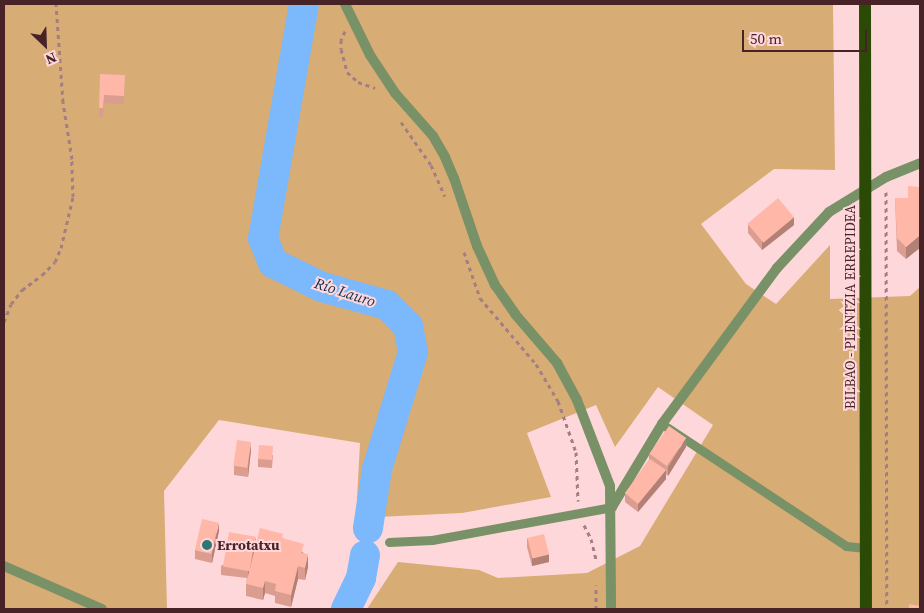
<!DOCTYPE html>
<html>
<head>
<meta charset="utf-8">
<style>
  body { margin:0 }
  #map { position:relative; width:924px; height:613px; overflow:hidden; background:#fed7db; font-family:"Source Serif 4",serif }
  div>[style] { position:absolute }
  .green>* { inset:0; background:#d8ac75 }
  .river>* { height:30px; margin:-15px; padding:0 15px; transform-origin:15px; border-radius:15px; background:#7bb8fc }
  .path>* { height:3px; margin-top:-1.5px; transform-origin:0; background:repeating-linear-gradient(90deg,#a37e82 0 4px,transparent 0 8px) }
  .service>* { height:9px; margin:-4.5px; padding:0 4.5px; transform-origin:4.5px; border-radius:4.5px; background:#799167 }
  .minor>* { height:10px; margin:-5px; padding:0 5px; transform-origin:5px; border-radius:5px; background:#799167 }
  .primary>* { height:12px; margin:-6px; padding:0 6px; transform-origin:6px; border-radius:6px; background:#2b4a05 }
  .wall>* { inset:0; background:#db9d90 }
  .shaded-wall>* { inset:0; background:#b28075 }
  .building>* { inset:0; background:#ffb7a7; transform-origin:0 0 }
  .dots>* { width:14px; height:14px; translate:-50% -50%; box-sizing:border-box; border:2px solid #fed7db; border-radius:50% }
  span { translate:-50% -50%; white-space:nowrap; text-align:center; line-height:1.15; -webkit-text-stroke:4px #fed7db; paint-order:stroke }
  .street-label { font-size:14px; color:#472328 }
  .poi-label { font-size:14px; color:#472328; font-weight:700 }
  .left { translate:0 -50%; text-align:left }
  .water-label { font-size:15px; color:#0e2e4f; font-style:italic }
  .frame { position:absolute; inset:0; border:5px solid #472328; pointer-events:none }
  .north { position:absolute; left:20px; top:20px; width:50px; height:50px; -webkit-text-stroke:4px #fed7db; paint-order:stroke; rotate:156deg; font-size:14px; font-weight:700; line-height:20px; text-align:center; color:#472328 }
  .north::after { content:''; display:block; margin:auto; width:18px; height:22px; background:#472328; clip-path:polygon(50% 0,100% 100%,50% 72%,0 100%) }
  .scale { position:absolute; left:742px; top:30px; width:125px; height:22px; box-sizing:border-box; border:2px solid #472328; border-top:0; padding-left:6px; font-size:15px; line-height:18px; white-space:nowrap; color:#472328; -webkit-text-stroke:4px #fed7db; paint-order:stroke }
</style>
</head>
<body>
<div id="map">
  <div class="green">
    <i style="clip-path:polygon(4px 4px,833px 4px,835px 170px,774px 169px,701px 224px,746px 284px,776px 304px,830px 245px,830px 299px,910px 296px,920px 287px,920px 609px,367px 609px,398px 562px,479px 570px,498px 578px,587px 573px,640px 546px,713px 425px,658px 387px,615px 447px,596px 405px,527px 433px,551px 497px,462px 513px,356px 518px,360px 443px,219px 420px,164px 491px,167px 609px,4px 609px)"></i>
  </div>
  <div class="river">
    <i style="left:304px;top:4px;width:238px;rotate:99.9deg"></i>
    <i style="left:263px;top:238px;width:27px;rotate:68deg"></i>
    <i style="left:273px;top:263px;width:55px;rotate:26.1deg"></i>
    <i style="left:322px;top:287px;width:67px;rotate:15.5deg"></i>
    <i style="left:387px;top:305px;width:30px;rotate:45deg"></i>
    <i style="left:408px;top:326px;width:26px;rotate:79deg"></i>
    <i style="left:413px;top:352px;width:122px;rotate:107.1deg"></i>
    <i style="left:377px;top:469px;width:60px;rotate:98.7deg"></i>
    <i style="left:346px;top:609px;width:34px;rotate:-64deg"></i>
    <i style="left:361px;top:578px;width:23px;rotate:-80deg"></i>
  </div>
  <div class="path">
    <i style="left:345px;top:31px;width:10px;rotate:114deg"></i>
    <i style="left:341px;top:40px;width:9px;rotate:90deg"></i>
    <i style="left:341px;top:49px;width:24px;rotate:75deg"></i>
    <i style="left:347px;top:72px;width:15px;rotate:42deg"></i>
    <i style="left:358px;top:82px;width:18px;rotate:19deg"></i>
    <i style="left:401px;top:122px;width:52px;rotate:55.1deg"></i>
    <i style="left:431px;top:165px;width:34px;rotate:66deg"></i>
    <i style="left:886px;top:192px;width:417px;rotate:89.9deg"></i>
    <i style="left:464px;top:252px;width:49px;rotate:70.8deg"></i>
    <i style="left:480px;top:298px;width:87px;rotate:49.7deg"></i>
    <i style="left:536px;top:364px;width:43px;rotate:59.3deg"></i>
    <i style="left:558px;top:401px;width:54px;rotate:70.6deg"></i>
    <i style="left:576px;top:452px;width:49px;rotate:87.7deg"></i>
    <i style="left:4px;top:322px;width:19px;rotate:-69deg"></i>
    <i style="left:11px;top:304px;width:18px;rotate:-52deg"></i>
    <i style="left:22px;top:290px;width:25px;rotate:-37deg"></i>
    <i style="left:42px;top:275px;width:18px;rotate:-45deg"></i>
    <i style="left:55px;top:262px;width:15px;rotate:-67deg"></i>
    <i style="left:61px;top:248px;width:52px;rotate:-76.8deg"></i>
    <i style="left:73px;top:197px;width:38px;rotate:-92deg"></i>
    <i style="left:72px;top:159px;width:58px;rotate:-99deg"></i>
    <i style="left:63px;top:102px;width:98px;rotate:-94.1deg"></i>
    <i style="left:584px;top:525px;width:16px;rotate:63deg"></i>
    <i style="left:591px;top:539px;width:21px;rotate:76deg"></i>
    <i style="left:596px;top:609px;width:24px;rotate:-90deg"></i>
  </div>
  <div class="service">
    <i style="left:662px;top:424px;width:221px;rotate:33.5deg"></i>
    <i style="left:846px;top:546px;width:20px;rotate:6deg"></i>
    <i style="left:389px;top:542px;width:43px;rotate:-2.7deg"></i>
    <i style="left:432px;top:540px;width:183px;rotate:-10.4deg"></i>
  </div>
  <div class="minor">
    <i style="left:345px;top:4px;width:57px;rotate:63.9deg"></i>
    <i style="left:370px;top:55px;width:45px;rotate:56.7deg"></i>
    <i style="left:395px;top:93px;width:57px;rotate:48.5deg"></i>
    <i style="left:433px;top:136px;width:24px;rotate:60deg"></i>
    <i style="left:445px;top:157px;width:23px;rotate:67deg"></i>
    <i style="left:454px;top:178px;width:72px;rotate:71.3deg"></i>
    <i style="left:477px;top:246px;width:43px;rotate:65.2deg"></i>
    <i style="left:495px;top:285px;width:35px;rotate:55deg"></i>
    <i style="left:515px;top:314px;width:65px;rotate:49.4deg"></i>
    <i style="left:557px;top:363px;width:42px;rotate:61.6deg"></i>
    <i style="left:577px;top:400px;width:92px;rotate:69deg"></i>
    <i style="left:610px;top:486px;width:123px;rotate:89.5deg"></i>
    <i style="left:612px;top:507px;width:97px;rotate:-58.9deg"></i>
    <i style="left:662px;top:424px;width:194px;rotate:-53.6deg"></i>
    <i style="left:777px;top:268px;width:76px;rotate:-47.1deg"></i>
    <i style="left:829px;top:212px;width:67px;rotate:-31.6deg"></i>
    <i style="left:886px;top:177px;width:37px;rotate:-22deg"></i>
    <i style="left:4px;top:566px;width:107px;rotate:23.7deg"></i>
  </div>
  <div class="primary">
    <i style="left:865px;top:4px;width:605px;rotate:89.91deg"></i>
  </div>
  <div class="wall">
    <i style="clip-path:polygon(100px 74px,125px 75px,124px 104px,104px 103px,103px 117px,99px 117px)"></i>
    <i style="clip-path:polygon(895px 198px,908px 198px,906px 259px,897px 251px)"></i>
    <i style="clip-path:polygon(748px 225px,794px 225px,762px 250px,748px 233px)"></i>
    <i style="clip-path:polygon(686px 447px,668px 476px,666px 474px,666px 479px,638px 512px,625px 502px,625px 493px,649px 460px,649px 454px)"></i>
    <i style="clip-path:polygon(251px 450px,248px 477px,234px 475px,234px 466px)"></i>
    <i style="clip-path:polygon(273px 455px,272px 468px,258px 467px,258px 459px)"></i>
    <i style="clip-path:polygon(219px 531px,212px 563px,195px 559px,195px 550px)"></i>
    <i style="clip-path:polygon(283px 538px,304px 553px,308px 567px,305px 580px,298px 579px,291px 607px,275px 603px,275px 596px,265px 593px,263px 600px,246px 596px,246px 584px,247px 578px,221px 575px,221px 566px,256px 542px)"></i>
    <i style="clip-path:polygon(527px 538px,549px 562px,532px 566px,527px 547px)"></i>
  </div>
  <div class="shaded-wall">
    <i style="clip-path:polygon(794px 217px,794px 225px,762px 250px,762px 242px)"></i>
    <i style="clip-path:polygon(920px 235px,920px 248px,906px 259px,906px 247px)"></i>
    <i style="clip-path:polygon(686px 438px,686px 447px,668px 476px,668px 467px)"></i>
    <i style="clip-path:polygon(251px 442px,251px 450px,248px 477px,248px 468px)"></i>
    <i style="clip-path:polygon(666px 470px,666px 479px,638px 512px,638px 504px)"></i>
    <i style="clip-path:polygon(219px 523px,219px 531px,212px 563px,212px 554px)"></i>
    <i style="clip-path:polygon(256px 537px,256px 546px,248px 578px,248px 570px)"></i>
    <i style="clip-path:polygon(308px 554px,308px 567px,305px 580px,305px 568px)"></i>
    <i style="clip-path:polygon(549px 554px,549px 562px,532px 566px,532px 557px)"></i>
    <i style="clip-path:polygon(298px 566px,298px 579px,291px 607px,291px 595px)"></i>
    <i style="clip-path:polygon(265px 581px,265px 593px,263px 600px,263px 588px)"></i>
  </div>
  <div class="building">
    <i style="clip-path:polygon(100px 74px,125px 75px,124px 96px,104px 95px,103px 108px,99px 108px)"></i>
    <i style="clip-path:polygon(908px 186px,920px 187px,920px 235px,906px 247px,897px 238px,895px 198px,908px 198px)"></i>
    <i style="left:778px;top:198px;width:25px;height:40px;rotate:50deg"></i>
    <i style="left:669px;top:426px;width:21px;height:34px;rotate:35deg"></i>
    <i style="left:237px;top:440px;width:14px;height:26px;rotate:8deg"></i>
    <i style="left:259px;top:445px;width:14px;height:14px;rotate:4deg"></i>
    <i style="clip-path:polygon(650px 459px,666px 470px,638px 504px,625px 493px)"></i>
    <i style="left:202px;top:519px;width:17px;height:32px;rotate:13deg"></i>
    <i style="clip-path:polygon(260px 528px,283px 534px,282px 538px,304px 544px,301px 553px,308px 554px,305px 568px,298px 566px,291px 595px,275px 591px,276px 584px,265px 581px,263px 588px,246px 584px)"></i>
    <i style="left:229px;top:532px;width:27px;height:35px;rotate:10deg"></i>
    <i style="left:544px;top:534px;width:21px;height:17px;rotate:76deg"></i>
    <i style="clip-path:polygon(909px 604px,920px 606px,920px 609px,909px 609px)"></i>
  </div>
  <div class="dots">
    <i style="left:207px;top:545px;background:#2d7674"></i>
  </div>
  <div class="street-label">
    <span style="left:850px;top:307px;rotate:-90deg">BILBAO - PLENTZIA ERREPIDEA</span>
  </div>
  <div class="poi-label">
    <span class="left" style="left:217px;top:545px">Errotatxu</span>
  </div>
  <div class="water-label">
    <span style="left:345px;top:292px;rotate:18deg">Río Lauro</span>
  </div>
  <div class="frame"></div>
  <div class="north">N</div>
  <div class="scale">50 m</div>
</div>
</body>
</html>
